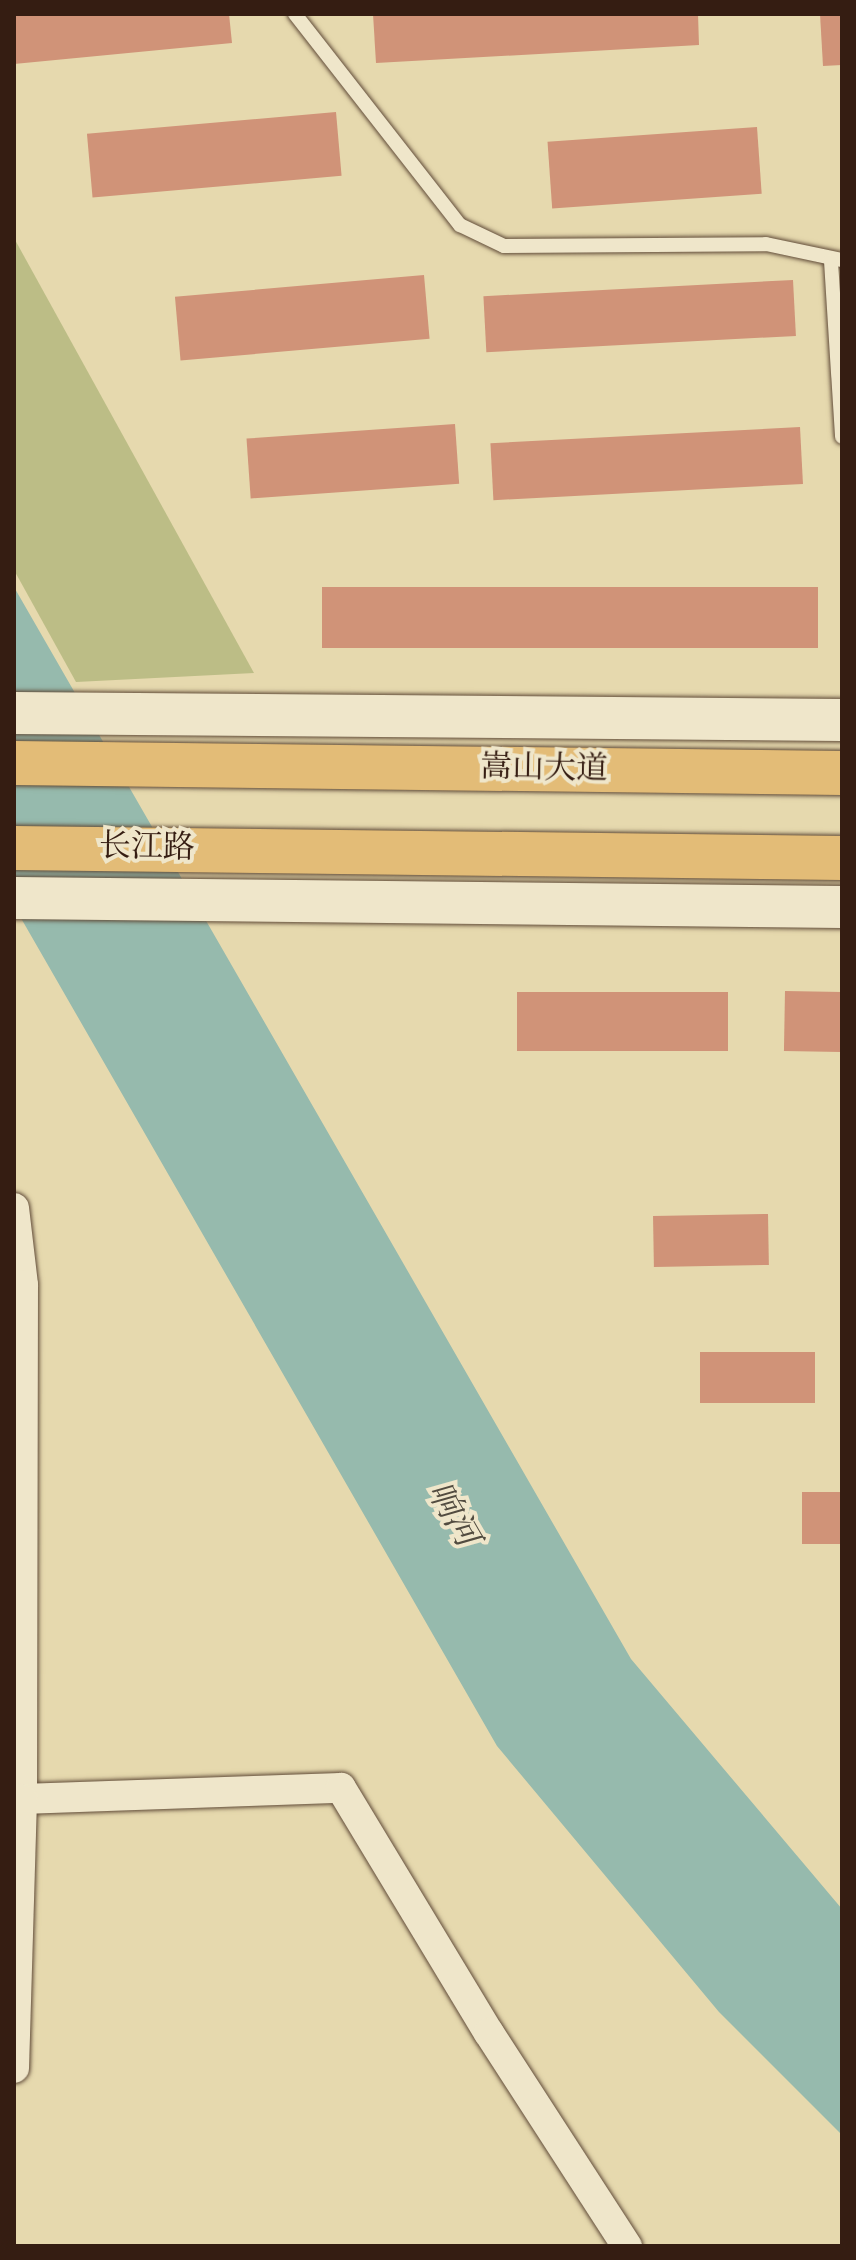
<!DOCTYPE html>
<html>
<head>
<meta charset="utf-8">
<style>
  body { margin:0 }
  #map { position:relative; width:856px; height:2260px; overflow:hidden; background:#e6d9ae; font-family:"Sorts Mill Goudy","Noto Serif SC",serif }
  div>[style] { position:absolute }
  .green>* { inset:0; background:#bcbd86 }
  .water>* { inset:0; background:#96baad }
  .building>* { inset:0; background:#d09378; transform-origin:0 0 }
  .roads { filter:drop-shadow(0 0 2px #614c39) drop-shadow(0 0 2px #614c39) }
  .service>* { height:14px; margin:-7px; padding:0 7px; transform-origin:7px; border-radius:7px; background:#efe6ca }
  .minor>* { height:30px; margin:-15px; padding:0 15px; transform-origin:15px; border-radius:15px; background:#efe6ca }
  .secondary>* { height:42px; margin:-21px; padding:0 21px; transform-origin:21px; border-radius:21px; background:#efe6ca }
  .primary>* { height:44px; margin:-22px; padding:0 22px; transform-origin:22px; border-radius:22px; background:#e3bc77 }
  span { translate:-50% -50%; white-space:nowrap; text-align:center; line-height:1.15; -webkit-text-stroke:8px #efe6ca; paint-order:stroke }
  .street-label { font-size:32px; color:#351d12 }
  .water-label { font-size:34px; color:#524c40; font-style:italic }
  .frame { position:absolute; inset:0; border:16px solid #351d12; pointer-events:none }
</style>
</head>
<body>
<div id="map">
  <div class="green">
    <i style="clip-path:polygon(14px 238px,254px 673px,76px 682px,14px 570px)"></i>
  </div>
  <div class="water">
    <i style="clip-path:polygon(14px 587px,631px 1659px,842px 1909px,842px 2135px,719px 2012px,497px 1746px,14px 906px)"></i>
  </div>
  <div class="building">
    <i style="clip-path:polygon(14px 14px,229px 14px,232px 43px,14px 64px)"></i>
    <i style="clip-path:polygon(373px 14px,698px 14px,699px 45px,376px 63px)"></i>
    <i style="clip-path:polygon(820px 14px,842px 14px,842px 65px,823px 66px)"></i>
    <i style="left:336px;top:112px;width:64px;height:250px;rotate:85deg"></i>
    <i style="left:757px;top:127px;width:67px;height:210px;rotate:86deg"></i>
    <i style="left:424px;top:275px;width:64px;height:250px;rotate:85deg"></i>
    <i style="left:793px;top:280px;width:56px;height:310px;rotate:87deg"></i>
    <i style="left:455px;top:424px;width:60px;height:209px;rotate:86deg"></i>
    <i style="left:800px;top:427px;width:57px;height:310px;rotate:87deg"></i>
    <i style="left:818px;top:587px;width:61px;height:496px;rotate:90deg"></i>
    <i style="left:785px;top:991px;width:57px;height:60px;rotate:1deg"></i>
    <i style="left:517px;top:992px;width:211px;height:59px"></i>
    <i style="left:768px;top:1214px;width:51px;height:115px;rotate:89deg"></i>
    <i style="left:700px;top:1352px;width:115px;height:51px"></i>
    <i style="left:842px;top:1492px;width:52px;height:40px;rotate:90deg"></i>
  </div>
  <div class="roads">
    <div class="service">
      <i style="left:295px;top:14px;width:268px;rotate:52deg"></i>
      <i style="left:460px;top:225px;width:49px;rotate:25.5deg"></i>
      <i style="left:504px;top:246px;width:262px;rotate:-0.4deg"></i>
      <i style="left:766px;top:244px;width:78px;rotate:11.9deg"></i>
      <i style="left:831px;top:261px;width:176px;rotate:86.4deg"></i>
    </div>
    <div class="minor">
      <i style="left:14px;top:1208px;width:78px;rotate:83.3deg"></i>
      <i style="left:23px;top:1285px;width:514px;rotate:90.11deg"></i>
      <i style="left:22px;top:1799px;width:319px;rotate:-2deg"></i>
      <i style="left:341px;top:1788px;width:286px;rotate:58.9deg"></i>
      <i style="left:489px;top:2033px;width:254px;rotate:57.1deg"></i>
      <i style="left:14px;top:1798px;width:8px;rotate:7deg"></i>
      <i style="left:22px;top:1799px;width:269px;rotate:91.7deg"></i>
    </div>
    <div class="secondary">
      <i style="left:14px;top:713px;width:828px;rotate:0.48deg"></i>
      <i style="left:14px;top:898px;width:828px;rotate:0.62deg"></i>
    </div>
    <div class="primary">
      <i style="left:14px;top:763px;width:828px;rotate:0.69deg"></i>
      <i style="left:14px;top:848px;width:828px;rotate:0.69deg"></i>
    </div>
  </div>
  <div class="street-label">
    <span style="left:544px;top:770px;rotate:1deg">嵩山大道</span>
    <span style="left:147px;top:849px;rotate:1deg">长江路</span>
  </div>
  <div class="water-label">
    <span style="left:451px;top:1515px;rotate:60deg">响河</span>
  </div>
  <div class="frame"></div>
</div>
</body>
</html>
